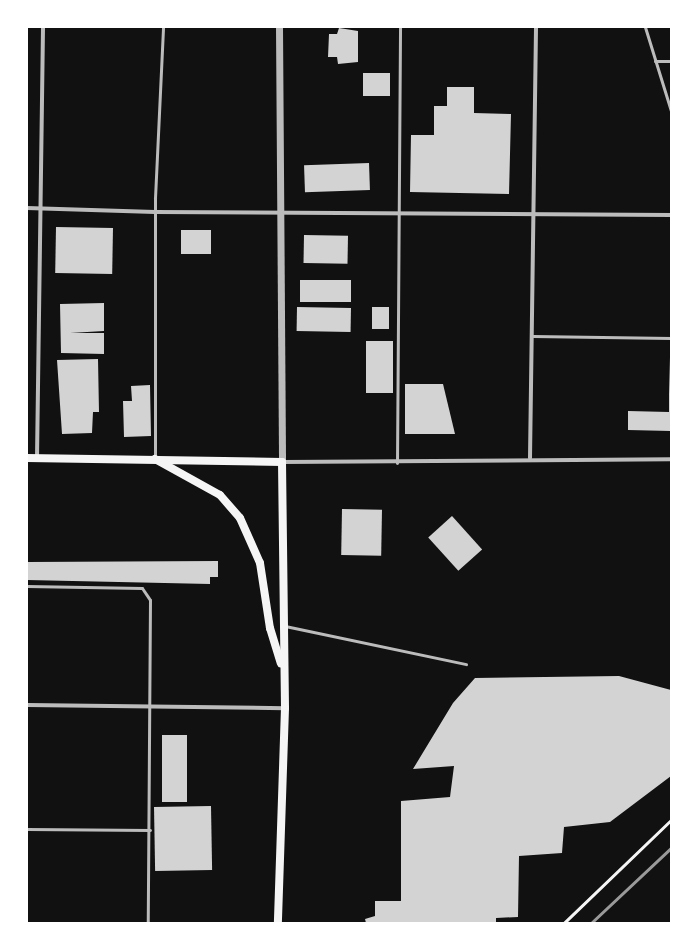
<!DOCTYPE html>
<html>
<head>
<meta charset="utf-8">
<style>
  body { margin:0 }
  #map { position:relative; width:698px; height:950px; overflow:hidden; background:#111; font-family:Quicksand,sans-serif }
  div>[style] { position:absolute }
  .building>* { inset:0; background:#d3d3d3; transform-origin:0 0 }
  .path>* { height:2.5px; margin:-1.25px; padding:0 1.25px; transform-origin:1.25px; border-radius:1.25px; background:#f5f5f5 }
  .service>* { height:3px; margin:-1.5px; padding:0 1.5px; transform-origin:1.5px; border-radius:1.5px; background:#bcbcbc }
  .minor>* { height:4px; margin:-2px; padding:0 2px; transform-origin:2px; border-radius:2px; background:#bcbcbc }
  .tertiary>* { height:7px; margin:-3.5px; padding:0 3.5px; transform-origin:3.5px; border-radius:3.5px; background:#bcbcbc }
  .secondary>* { height:8px; margin:-4px; padding:0 4px; transform-origin:4px; border-radius:4px; background:#f5f5f5 }
  .rail>* { height:3px; margin:-1.5px; padding:0 1.5px; transform-origin:1.5px; border-radius:1.5px; background:#9a9a9a }
  span { translate:-50% -50%; white-space:nowrap; text-align:center; line-height:1.15; -webkit-text-stroke:3.5px #fff; paint-order:stroke }
  .frame { position:absolute; inset:0; border:28px solid #fff; pointer-events:none }
</style>
</head>
<body>
<div id="map">
  <div class="building">
    <i style="clip-path:polygon(339px 28px,358px 31px,358px 62px,338px 64px,337px 57px,328px 57px,329px 34px,337px 34px)"></i>
    <i style="left:363px;top:73px;width:27px;height:23px"></i>
    <i style="clip-path:polygon(447px 87px,474px 87px,474px 113px,511px 114px,509px 194px,410px 192px,411px 135px,434px 135px,434px 106px,447px 106px)"></i>
    <i style="left:369px;top:163px;width:27px;height:65px;rotate:88deg"></i>
    <i style="left:56px;top:227px;width:57px;height:46px;rotate:1deg"></i>
    <i style="left:181px;top:230px;width:30px;height:24px"></i>
    <i style="left:304px;top:235px;width:44px;height:28px;rotate:1deg"></i>
    <i style="left:300px;top:280px;width:51px;height:22px"></i>
    <i style="clip-path:polygon(104px 303px,104px 331px,70px 333px,104px 333px,104px 354px,61px 353px,60px 304px)"></i>
    <i style="left:297px;top:307px;width:54px;height:24px;rotate:1deg"></i>
    <i style="left:389px;top:307px;width:22px;height:17px;rotate:90deg"></i>
    <i style="left:366px;top:341px;width:27px;height:52px"></i>
    <i style="clip-path:polygon(669px 357px,671px 431px,628px 430px,628px 411px,669px 412px)"></i>
    <i style="clip-path:polygon(98px 359px,99px 412px,93px 412px,92px 433px,62px 434px,57px 360px)"></i>
    <i style="clip-path:polygon(405px 384px,443px 384px,455px 434px,405px 434px)"></i>
    <i style="clip-path:polygon(150px 385px,151px 436px,124px 437px,123px 401px,132px 401px,131px 386px)"></i>
    <i style="left:342px;top:509px;width:40px;height:46px;rotate:1deg"></i>
    <i style="left:452px;top:516px;width:45px;height:32px;rotate:48deg"></i>
    <i style="clip-path:polygon(218px 561px,218px 577px,210px 577px,210px 584px,27px 580px,27px 562px)"></i>
    <i style="clip-path:polygon(619px 676px,671px 690px,671px 776px,610px 822px,564px 827px,562px 853px,519px 856px,518px 917px,496px 918px,496px 923px,366px 923px,365px 919px,375px 916px,375px 901px,401px 901px,401px 801px,450px 797px,454px 766px,413px 769px,453px 703px,475px 678px)"></i>
    <i style="left:162px;top:735px;width:25px;height:67px"></i>
    <i style="left:211px;top:806px;width:64px;height:57px;rotate:89deg"></i>
  </div>
  <div class="path">
    <i style="left:564px;top:923px;width:149px;rotate:-43.9deg"></i>
  </div>
  <div class="service">
    <i style="left:645px;top:27px;width:88px;rotate:72.8deg"></i>
    <i style="left:655px;top:61px;width:16px"></i>
    <i style="left:533px;top:336px;width:138px;rotate:0.8deg"></i>
    <i style="left:155px;top:458px;width:260px;rotate:-90deg"></i>
    <i style="left:155px;top:198px;width:171px;rotate:-87.3deg"></i>
    <i style="left:397px;top:463px;width:436px;rotate:-89.6deg"></i>
    <i style="left:27px;top:586px;width:115px;rotate:1deg"></i>
    <i style="left:142px;top:588px;width:14px;rotate:56deg"></i>
    <i style="left:150px;top:600px;width:323px;rotate:90.4deg"></i>
    <i style="left:285px;top:626px;width:185px;rotate:11.9deg"></i>
    <i style="left:27px;top:829px;width:123px;rotate:0.5deg"></i>
  </div>
  <div class="minor">
    <i style="left:27px;top:208px;width:128px;rotate:1.8deg"></i>
    <i style="left:155px;top:212px;width:516px;rotate:0.33deg"></i>
    <i style="left:37px;top:458px;width:431px;rotate:-89.2deg"></i>
    <i style="left:530px;top:458px;width:431px;rotate:-89.2deg"></i>
    <i style="left:282px;top:462px;width:389px;rotate:-0.4deg"></i>
    <i style="left:27px;top:705px;width:258px;rotate:0.7deg"></i>
  </div>
  <div class="tertiary">
    <i style="left:279px;top:27px;width:435px;rotate:89.6deg"></i>
  </div>
  <div class="secondary">
    <i style="left:27px;top:458px;width:255px;rotate:0.9deg"></i>
    <i style="left:282px;top:462px;width:246px;rotate:89.3deg"></i>
    <i style="left:285px;top:708px;width:215px;rotate:91.9deg"></i>
    <i style="left:155px;top:459px;width:74px;rotate:29deg"></i>
    <i style="left:220px;top:495px;width:30px;rotate:49deg"></i>
    <i style="left:240px;top:518px;width:49px;rotate:66deg"></i>
    <i style="left:260px;top:563px;width:66px;rotate:81.3deg"></i>
    <i style="left:270px;top:628px;width:37px;rotate:73deg"></i>
  </div>
  <div class="rail">
    <i style="left:591px;top:923px;width:110px;rotate:-43.2deg"></i>
  </div>
  <div class="frame"></div>
</div>
</body>
</html>
